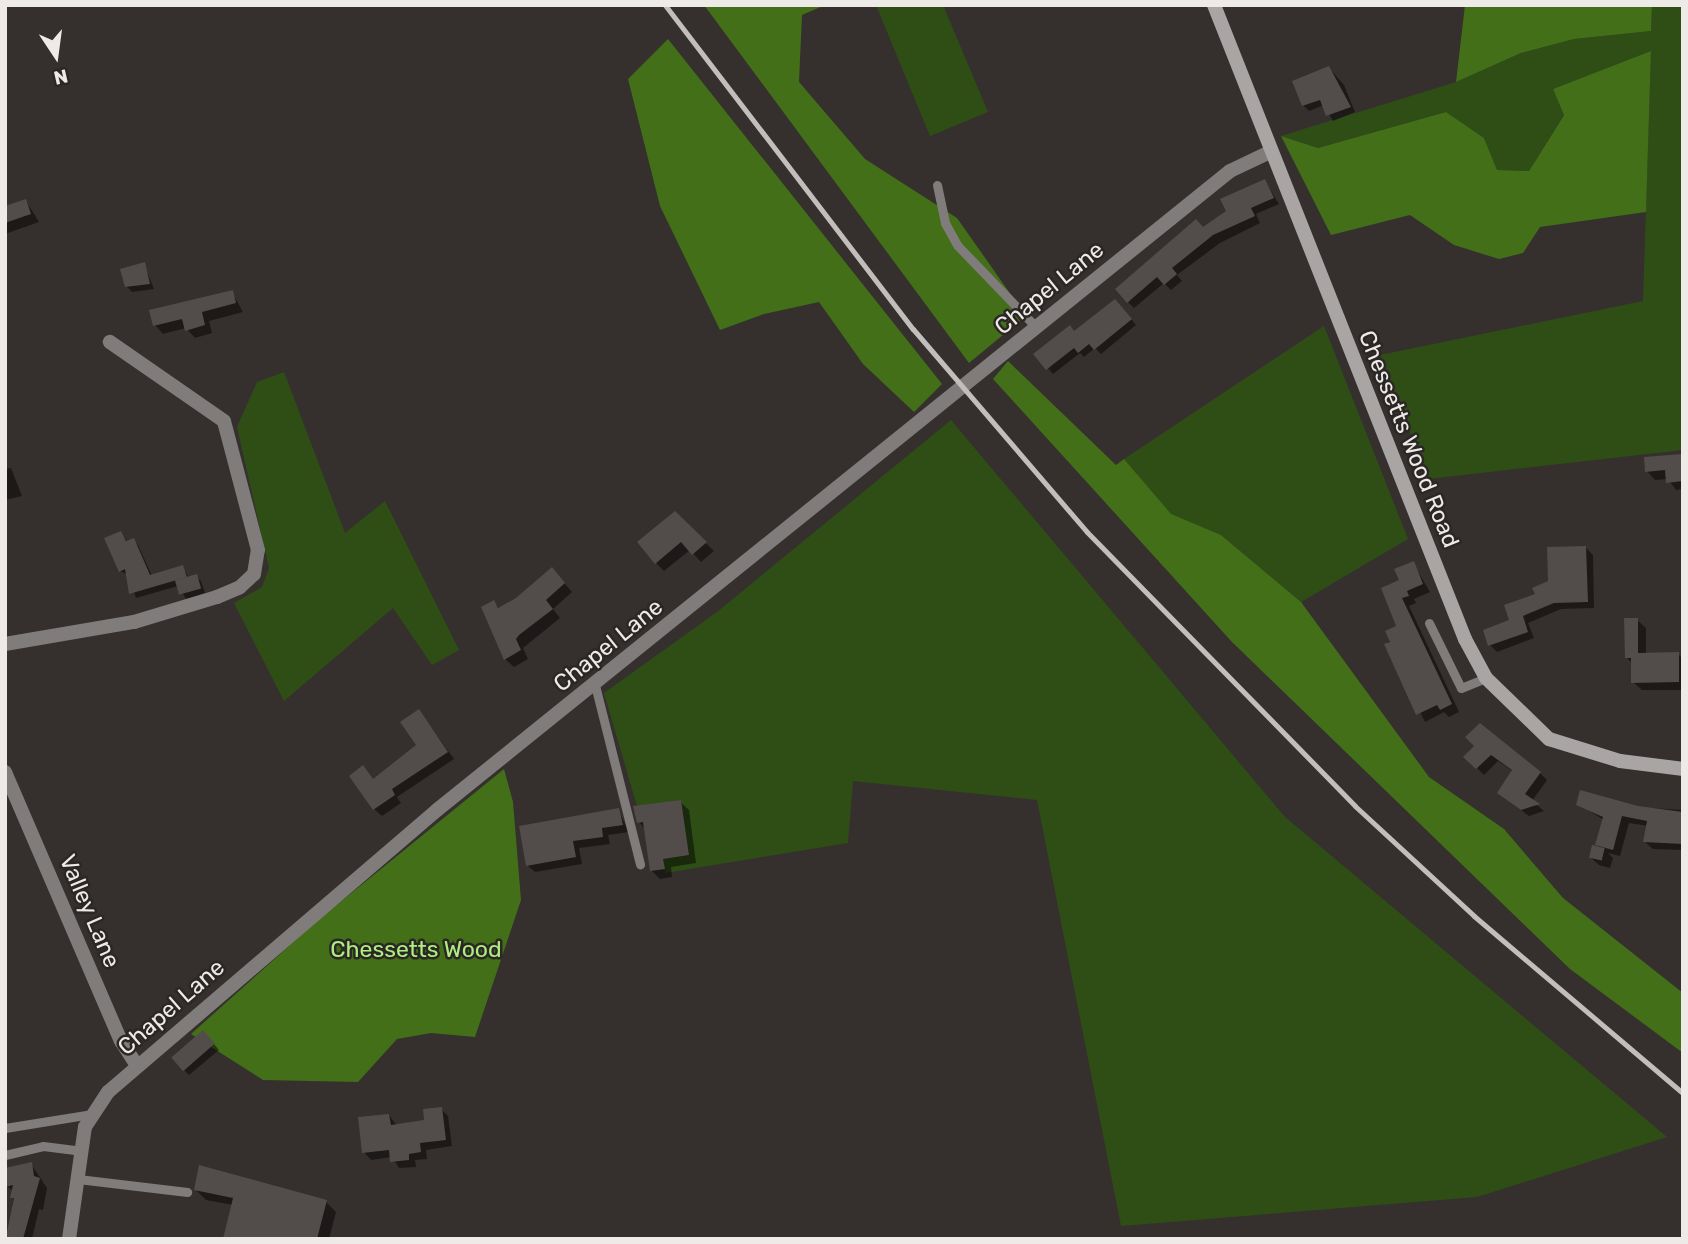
<!DOCTYPE html>
<html>
<head>
<meta charset="utf-8">
<style>
  body { margin:0 }
  #map { position:relative; width:1688px; height:1244px; overflow:hidden; background:#35302e; font-family:Rubik,sans-serif }
  div>[style] { position:absolute }
  .green>* { inset:0; background:#2f4e16 }
  .forest>* { inset:0; background:#426f18 }
  .shadow>* { inset:0; background:#0007 }
  .building>* { inset:0; background:#524d4a; transform-origin:0 0 }
  .lane>* { height:9px; margin:-4.5px; padding:0 4.5px; transform-origin:4.5px; border-radius:4.5px; background:#7f7c7b }
  .street>* { height:14px; margin:-7px; padding:0 7px; transform-origin:7px; border-radius:7px; background:#7f7c7b }
  .secondary>* { height:14px; margin:-7px; padding:0 7px; transform-origin:7px; border-radius:7px; background:#aaa5a5 }
  .rail>* { height:5px; margin:-2.5px; padding:0 2.5px; transform-origin:2.5px; border-radius:2.5px; background:#c2bebc }
  span { translate:-50% -50%; white-space:nowrap; text-align:center; line-height:1.15; -webkit-text-stroke:5px #2b2724; paint-order:stroke }
  .street-label { font-size:23px; color:#edeae8 }
  .park-label { font-size:23px; color:#afef81 }
  .frame { position:absolute; inset:0; border:7px solid #edeae8; pointer-events:none }
  .north { position:absolute; left:21px; top:21px; width:70px; height:70px; -webkit-text-stroke:5px #2b2724; paint-order:stroke; rotate:167deg; font-size:19px; font-weight:700; line-height:28px; text-align:center; color:#edeae8 }
  .north::after { content:''; display:block; margin:auto; width:24px; height:32px; background:#edeae8; clip-path:polygon(50% 0,100% 100%,50% 72%,0 100%) }
</style>
</head>
<body>
<div id="map">
  <div class="green">
    <i style="clip-path:polygon(876px 5px,943px 5px,988px 112px,930px 136px)"></i>
    <i style="clip-path:polygon(1652px 5px,1683px 5px,1683px 450px,1428px 479px,1380px 355px,1643px 301px,1651px 51px,1553px 89px,1564px 114px,1529px 171px,1497px 170px,1484px 138px,1446px 112px,1318px 148px,1281px 136px,1456px 82px,1521px 53px,1574px 39px,1651px 31px)"></i>
    <i style="clip-path:polygon(1324px 326px,1408px 539px,1301px 602px,1221px 535px,1171px 515px,1124px 459px)"></i>
    <i style="clip-path:polygon(284px 372px,345px 533px,385px 501px,459px 650px,432px 665px,393px 608px,284px 701px,234px 603px,262px 587px,269px 568px,237px 427px,257px 382px)"></i>
    <i style="clip-path:polygon(951px 420px,1285px 817px,1667px 1137px,1477px 1197px,1121px 1226px,1037px 800px,853px 781px,848px 843px,665px 873px,663px 859px,689px 855px,681px 800px,637px 806px,604px 693px,717px 612px)"></i>
  </div>
  <div class="forest">
    <i style="clip-path:polygon(704px 5px,825px 5px,802px 15px,799px 82px,865px 159px,957px 218px,1026px 316px,969px 363px)"></i>
    <i style="clip-path:polygon(1465px 5px,1652px 5px,1651px 31px,1574px 39px,1521px 53px,1456px 82px)"></i>
    <i style="clip-path:polygon(668px 39px,942px 384px,914px 412px,863px 364px,819px 302px,764px 314px,720px 330px,660px 206px,628px 79px)"></i>
    <i style="clip-path:polygon(1651px 51px,1646px 212px,1540px 227px,1523px 253px,1499px 259px,1454px 245px,1410px 215px,1331px 235px,1281px 136px,1318px 148px,1446px 112px,1484px 138px,1497px 170px,1529px 171px,1564px 115px,1553px 89px)"></i>
    <i style="clip-path:polygon(1008px 361px,1116px 465px,1124px 459px,1171px 514px,1221px 535px,1301px 602px,1429px 777px,1504px 829px,1563px 898px,1683px 993px,1683px 1053px,1570px 969px,1232px 642px,993px 379px)"></i>
    <i style="clip-path:polygon(504px 769px,513px 802px,521px 900px,475px 1037px,431px 1033px,397px 1039px,358px 1082px,263px 1080px,191px 1034px,317px 921px)"></i>
  </div>
  <div class="shadow">
    <i style="clip-path:polygon(1329px 68px,1344px 85px,1355px 112px,1333px 121px,1324px 105px,1309px 111px,1303px 105px)"></i>
    <i style="clip-path:polygon(1265px 181px,1279px 204px,1256px 214px,1260px 223px,1220px 243px,1177px 275px,1182px 281px,1171px 290px,1164px 283px,1134px 308px,1128px 302px,1203px 229px)"></i>
    <i style="clip-path:polygon(26px 201px,39px 222px,5px 234px,5px 208px)"></i>
    <i style="clip-path:polygon(144px 264px,154px 289px,132px 292px,126px 286px)"></i>
    <i style="clip-path:polygon(232px 292px,243px 312px,209px 321px,212px 333px,195px 338px,186px 328px,163px 334px,155px 325px)"></i>
    <i style="clip-path:polygon(1120px 306px,1136px 325px,1101px 354px,1095px 348px,1084px 357px,1080px 353px,1053px 374px,1036px 354px)"></i>
    <i style="clip-path:polygon(1683px 455px,1683px 489px,1676px 490px,1668px 479px,1655px 480px,1647px 471px)"></i>
    <i style="clip-path:polygon(11px 468px,22px 496px,5px 500px,5px 469px)"></i>
    <i style="clip-path:polygon(674px 513px,714px 551px,701px 562px,690px 550px,664px 571px,656px 563px)"></i>
    <i style="clip-path:polygon(121px 533px,128px 542px,133px 540px,138px 545px,152px 576px,183px 567px,189px 578px,196px 576px,201px 581px,205px 593px,186px 599px,178px 586px,136px 598px,128px 575px,120px 571px)"></i>
    <i style="clip-path:polygon(1586px 548px,1593px 555px,1594px 608px,1561px 609px,1528px 623px,1534px 638px,1497px 652px,1490px 645px)"></i>
    <i style="clip-path:polygon(1413px 563px,1430px 592px,1414px 599px,1416px 603px,1409px 606px,1459px 712px,1449px 717px,1444px 712px,1425px 722px,1387px 645px,1399px 627px,1401px 581px)"></i>
    <i style="clip-path:polygon(560px 578px,572px 592px,553px 609px,560px 618px,523px 648px,528px 659px,514px 667px,505px 659px,493px 602px,500px 609px)"></i>
    <i style="clip-path:polygon(1637px 620px,1646px 628px,1646px 654px,1678px 654px,1683px 659px,1683px 690px,1642px 690px,1633px 682px,1633px 664px,1627px 658px)"></i>
    <i style="clip-path:polygon(419px 711px,454px 759px,397px 797px,401px 803px,382px 816px,374px 809px,363px 768px,374px 781px,419px 745px)"></i>
    <i style="clip-path:polygon(1477px 746px,1540px 773px,1547px 780px,1532px 801px,1544px 811px,1529px 816px,1506px 799px,1499px 792px,1514px 772px,1498px 761px,1484px 775px,1466px 757px)"></i>
    <i style="clip-path:polygon(680px 802px,689px 810px,696px 863px,671px 867px,672px 877px,660px 879px,652px 871px,646px 830px,639px 822px)"></i>
    <i style="clip-path:polygon(1578px 804px,1683px 810px,1683px 850px,1653px 849px,1645px 842px,1648px 826px,1629px 823px,1620px 856px,1608px 853px,1613px 858px,1610px 868px,1599px 865px,1590px 857px,1601px 849px,1597px 845px,1604px 820px)"></i>
    <i style="clip-path:polygon(618px 810px,629px 832px,608px 835px,610px 844px,579px 848px,582px 864px,535px 872px,527px 865px)"></i>
    <i style="clip-path:polygon(209px 1038px,219px 1050px,189px 1075px,184px 1070px)"></i>
    <i style="clip-path:polygon(441px 1109px,448px 1116px,452px 1146px,426px 1150px,427px 1159px,415px 1160px,416px 1167px,399px 1168px,392px 1157px,371px 1160px,364px 1152px,389px 1115px,397px 1126px,426px 1122px)"></i>
    <i style="clip-path:polygon(31px 1164px,47px 1188px,43px 1210px,39px 1209px,32px 1239px,9px 1239px,14px 1192px,7px 1186px)"></i>
    <i style="clip-path:polygon(196px 1190px,326px 1202px,336px 1212px,329px 1239px,225px 1239px,233px 1205px,206px 1200px)"></i>
  </div>
  <div class="building">
    <i style="clip-path:polygon(1329px 66px,1351px 107px,1326px 116px,1320px 100px,1302px 106px,1292px 81px)"></i>
    <i style="clip-path:polygon(1265px 179px,1274px 198px,1251px 208px,1255px 216px,1213px 235px,1172px 268px,1177px 274px,1164px 285px,1157px 277px,1127px 303px,1115px 289px,1196px 219px,1203px 227px,1226px 211px,1220px 199px)"></i>
    <i style="clip-path:polygon(26px 199px,31px 214px,5px 223px,5px 206px)"></i>
    <i style="clip-path:polygon(145px 262px,150px 284px,125px 287px,120px 269px)"></i>
    <i style="clip-path:polygon(233px 290px,236px 303px,202px 312px,205px 325px,185px 331px,182px 319px,153px 326px,149px 310px)"></i>
    <i style="clip-path:polygon(1115px 299px,1132px 319px,1094px 350px,1089px 344px,1078px 353px,1074px 348px,1046px 370px,1033px 354px,1070px 325px,1074px 331px)"></i>
    <i style="clip-path:polygon(1683px 454px,1683px 481px,1666px 483px,1665px 470px,1645px 472px,1644px 457px)"></i>
    <i style="clip-path:polygon(675px 511px,707px 542px,692px 555px,681px 542px,655px 564px,637px 542px)"></i>
    <i style="clip-path:polygon(121px 531px,126px 541px,134px 538px,150px 575px,183px 565px,187px 577px,129px 594px,125px 569px,119px 572px,104px 538px)"></i>
    <i style="clip-path:polygon(1586px 546px,1588px 602px,1554px 603px,1523px 616px,1528px 632px,1488px 646px,1483px 630px,1509px 620px,1504px 605px,1535px 594px,1532px 588px,1548px 581px,1547px 547px)"></i>
    <i style="clip-path:polygon(1414px 561px,1423px 584px,1407px 591px,1409px 596px,1402px 598px,1452px 704px,1440px 710px,1437px 705px,1416px 715px,1384px 644px,1390px 642px,1385px 631px,1396px 626px,1381px 588px,1399px 580px,1394px 569px)"></i>
    <i style="clip-path:polygon(552px 567px,565px 583px,546px 600px,553px 609px,519px 635px,516px 639px,521px 650px,504px 660px,481px 607px,494px 600px,498px 608px,516px 598px)"></i>
    <i style="left:197px;top:574px;width:15px;height:23px;rotate:74deg"></i>
    <i style="clip-path:polygon(1624px 618px,1638px 618px,1638px 653px,1679px 652px,1679px 682px,1631px 683px,1631px 658px,1625px 658px)"></i>
    <i style="clip-path:polygon(419px 709px,448px 752px,392px 789px,395px 795px,373px 810px,349px 776px,363px 765px,373px 779px,416px 745px,400px 722px)"></i>
    <i style="clip-path:polygon(1480px 723px,1541px 772px,1525px 794px,1540px 804px,1521px 810px,1497px 793px,1512px 770px,1491px 755px,1476px 769px,1463px 757px,1474px 746px,1465px 737px)"></i>
    <i style="clip-path:polygon(1580px 790px,1638px 806px,1683px 812px,1683px 844px,1643px 842px,1647px 821px,1622px 816px,1613px 850px,1595px 845px,1603px 817px,1576px 805px)"></i>
    <i style="clip-path:polygon(681px 800px,689px 855px,663px 859px,665px 869px,650px 871px,643px 822px,637px 823px,633px 806px)"></i>
    <i style="clip-path:polygon(619px 808px,623px 825px,602px 828px,603px 837px,573px 841px,576px 857px,526px 866px,519px 826px)"></i>
    <i style="left:1592px;top:845px;width:13px;height:13px;rotate:13deg"></i>
    <i style="left:203px;top:1030px;width:18px;height:42px;rotate:49deg"></i>
    <i style="clip-path:polygon(442px 1107px,446px 1140px,420px 1143px,421px 1152px,409px 1154px,409px 1160px,390px 1162px,389px 1150px,362px 1153px,358px 1117px,389px 1114px,391px 1125px,424px 1120px,423px 1109px)"></i>
    <i style="clip-path:polygon(32px 1162px,34px 1176px,40px 1178px,23px 1239px,6px 1237px,14px 1198px,10px 1198px,13px 1185px,5px 1187px,5px 1168px)"></i>
    <i style="clip-path:polygon(199px 1165px,327px 1200px,317px 1239px,223px 1239px,233px 1198px,194px 1190px)"></i>
  </div>
  <div class="lane">
    <i style="left:937px;top:185px;width:39px;rotate:78deg"></i>
    <i style="left:945px;top:223px;width:26px;rotate:61deg"></i>
    <i style="left:958px;top:246px;width:112px;rotate:46.1deg"></i>
    <i style="left:1429px;top:623px;width:72px;rotate:63.8deg"></i>
    <i style="left:1461px;top:688px;width:27px;rotate:-22deg"></i>
    <i style="left:595px;top:685px;width:185px;rotate:75.9deg"></i>
    <i style="left:5px;top:1128px;width:87px;rotate:-9.2deg"></i>
    <i style="left:5px;top:1155px;width:39px;rotate:-13deg"></i>
    <i style="left:43px;top:1146px;width:40px;rotate:7.1deg"></i>
    <i style="left:78px;top:1179px;width:110px;rotate:6.8deg"></i>
  </div>
  <div class="street">
    <i style="left:5px;top:644px;width:131px;rotate:-9.7deg"></i>
    <i style="left:134px;top:622px;width:87px;rotate:-16.8deg"></i>
    <i style="left:217px;top:597px;width:25px;rotate:-23deg"></i>
    <i style="left:240px;top:587px;width:19px;rotate:-43deg"></i>
    <i style="left:254px;top:574px;width:24px;rotate:-81deg"></i>
    <i style="left:258px;top:550px;width:133px;rotate:-104.8deg"></i>
    <i style="left:224px;top:421px;width:139px;rotate:-145.3deg"></i>
    <i style="left:5px;top:772px;width:293px;rotate:66.7deg"></i>
    <i style="left:121px;top:1041px;width:30px;rotate:57deg"></i>
    <i style="left:69px;top:1239px;width:113px;rotate:-81.9deg"></i>
    <i style="left:85px;top:1127px;width:42px;rotate:-56.7deg"></i>
    <i style="left:108px;top:1092px;width:433px;rotate:-40.6deg"></i>
    <i style="left:437px;top:810px;width:1018px;rotate:-38.86deg"></i>
    <i style="left:1230px;top:171px;width:44px;rotate:-25.4deg"></i>
  </div>
  <div class="secondary">
    <i style="left:1214px;top:5px;width:682px;rotate:68.4deg"></i>
    <i style="left:1465px;top:639px;width:44px;rotate:61.7deg"></i>
    <i style="left:1486px;top:678px;width:88px;rotate:44.1deg"></i>
    <i style="left:1549px;top:739px;width:74px;rotate:17.2deg"></i>
    <i style="left:1620px;top:761px;width:64px;rotate:7.2deg"></i>
  </div>
  <div class="rail">
    <i style="left:665px;top:5px;width:408px;rotate:52.6deg"></i>
    <i style="left:913px;top:329px;width:267px;rotate:49.4deg"></i>
    <i style="left:1087px;top:532px;width:383px;rotate:45.6deg"></i>
    <i style="left:1355px;top:806px;width:162px;rotate:42.7deg"></i>
    <i style="left:1474px;top:916px;width:274px;rotate:40.3deg"></i>
  </div>
  <div class="street-label">
    <span style="left:1049px;top:288px;rotate:-39deg">Chapel Lane</span>
    <span style="left:1409px;top:439px;rotate:68deg">Chessetts Wood Road</span>
    <span style="left:608px;top:645px;rotate:-39deg">Chapel Lane</span>
    <span style="left:90px;top:911px;rotate:67deg">Valley Lane</span>
    <span style="left:171px;top:1007px;rotate:-41deg">Chapel Lane</span>
  </div>
  <div class="park-label">
    <span style="left:416px;top:949px">Chessetts Wood</span>
  </div>
  <div class="frame"></div>
  <div class="north">N</div>
</div>
</body>
</html>
